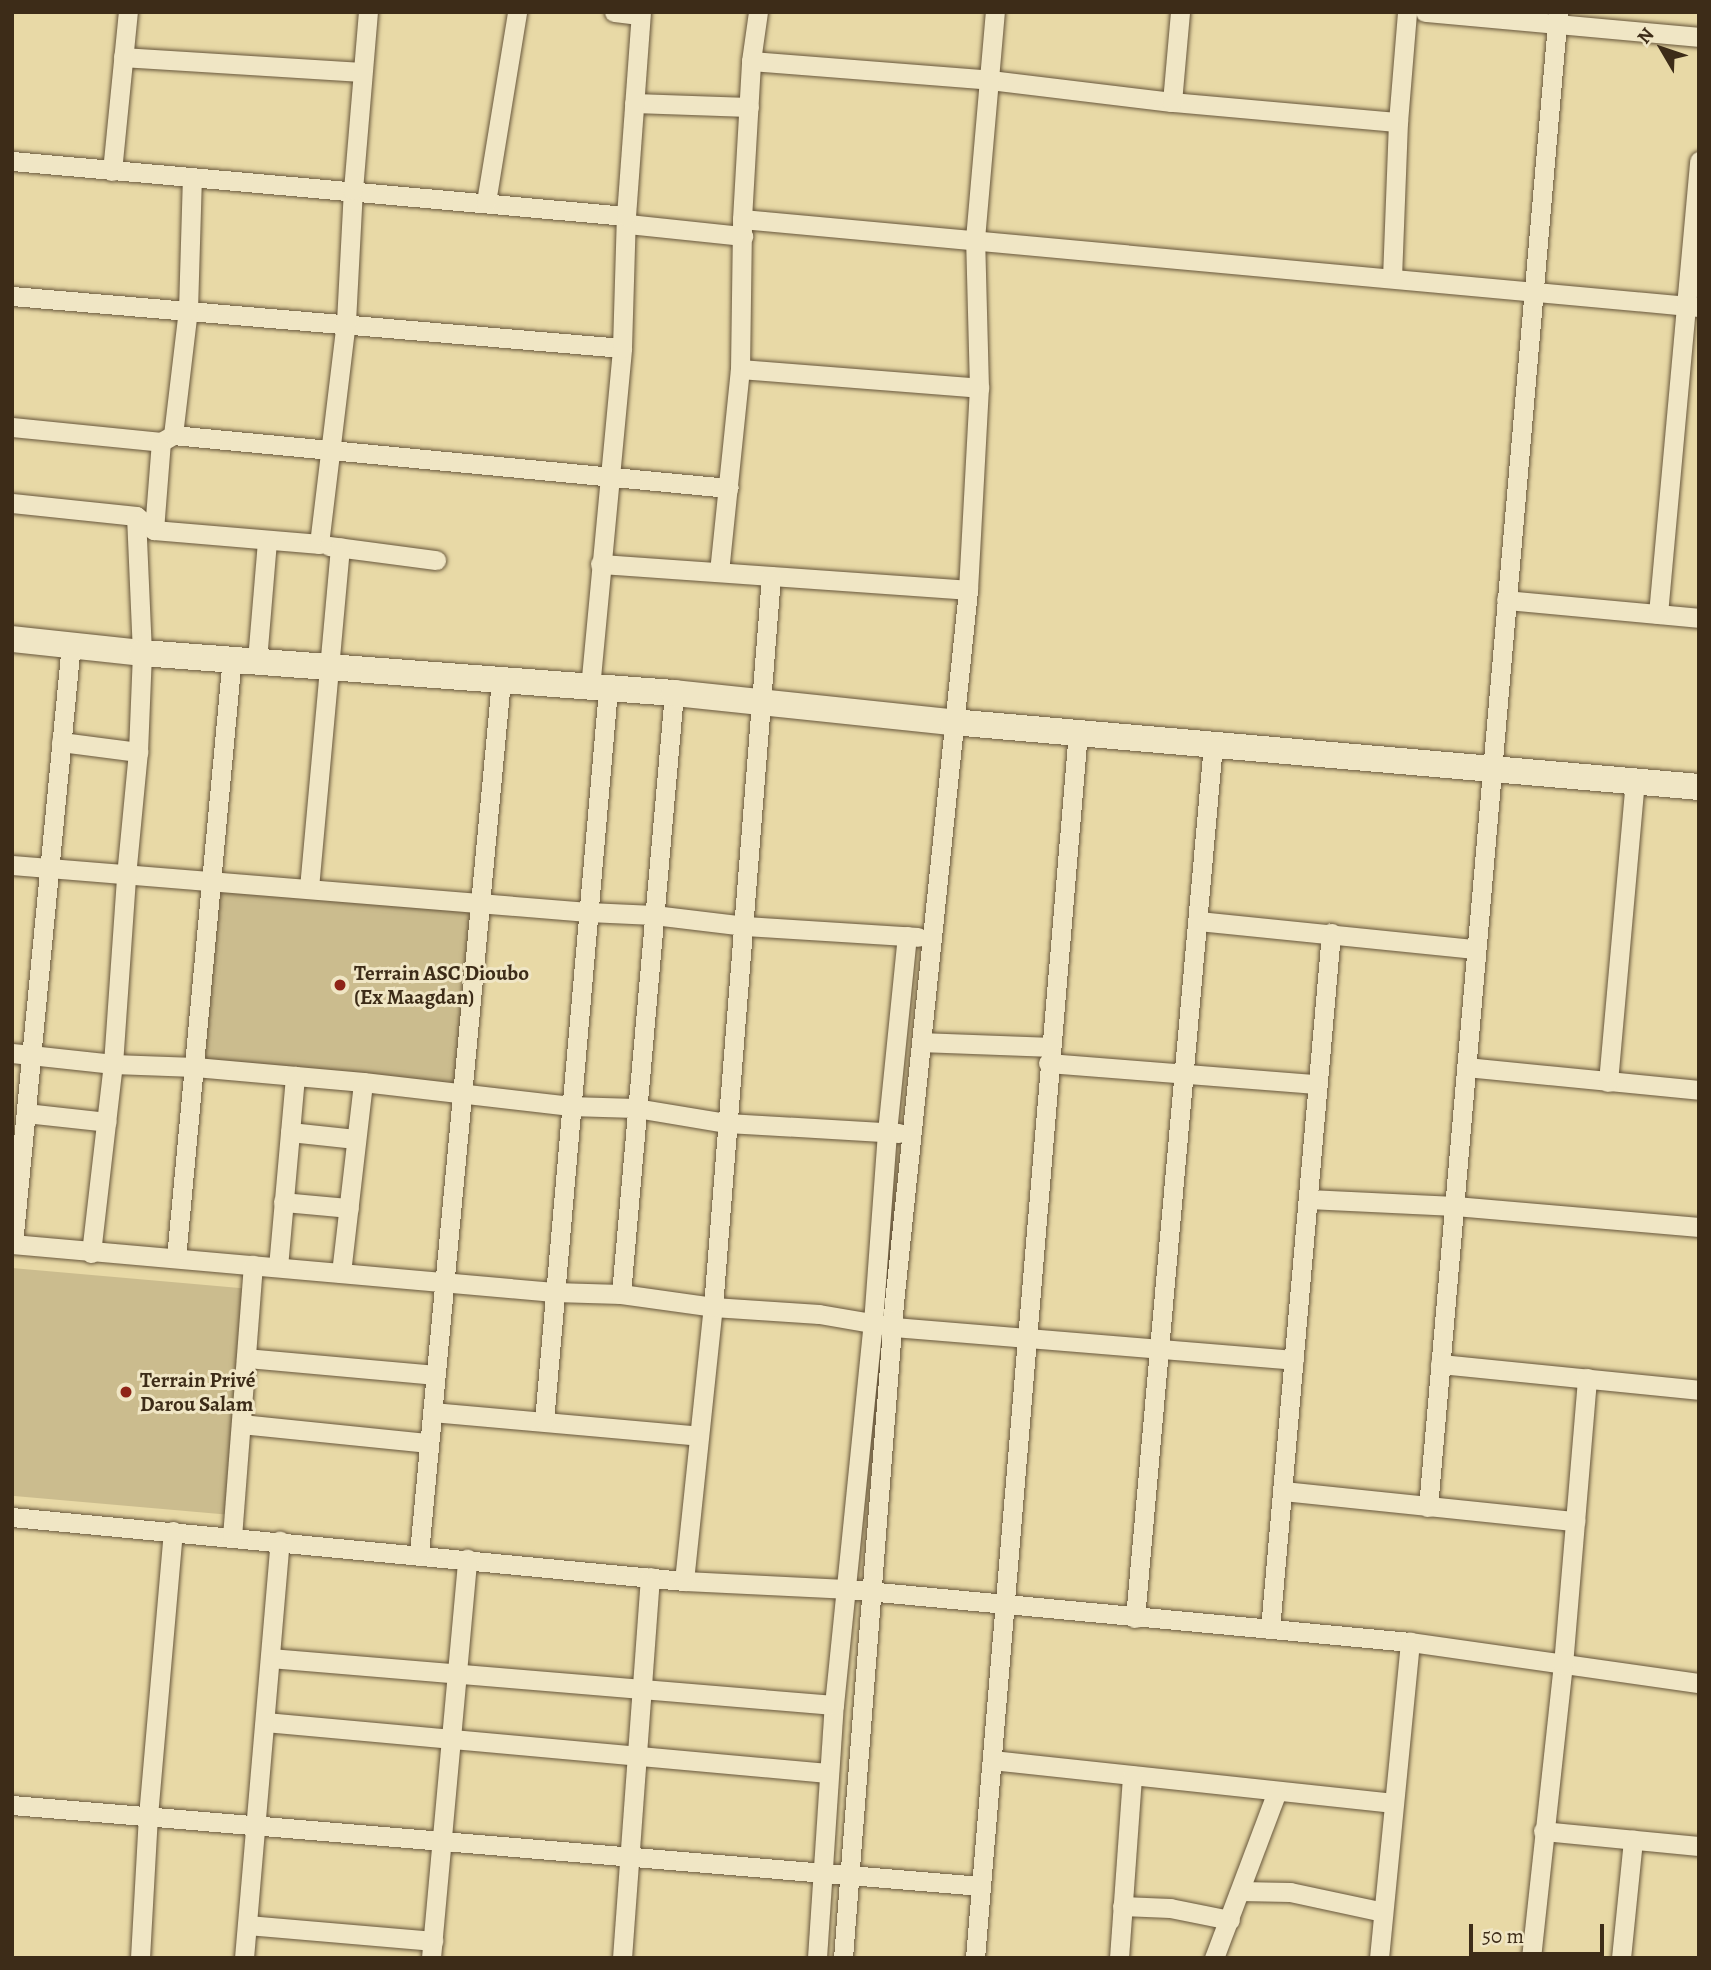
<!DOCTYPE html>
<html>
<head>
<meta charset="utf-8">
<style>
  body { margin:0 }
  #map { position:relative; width:1711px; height:1970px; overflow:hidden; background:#e8d9a6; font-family:Alegreya,serif }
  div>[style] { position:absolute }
  .green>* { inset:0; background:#cbbc8e; transform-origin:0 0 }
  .roads { filter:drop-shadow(0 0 2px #68573c) drop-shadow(0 0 2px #68573c) }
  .minor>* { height:19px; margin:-9.5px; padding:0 9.5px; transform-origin:9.5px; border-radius:9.5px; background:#f0e6c5 }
  .secondary>* { height:26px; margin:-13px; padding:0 13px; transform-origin:13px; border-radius:13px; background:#f0e6c5 }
  .dots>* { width:19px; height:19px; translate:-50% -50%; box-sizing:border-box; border:4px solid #f0e6c5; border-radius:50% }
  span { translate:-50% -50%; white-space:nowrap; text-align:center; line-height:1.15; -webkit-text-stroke:6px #f0e6c5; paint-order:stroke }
  .poi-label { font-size:21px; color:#3d2c18; font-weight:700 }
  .left { translate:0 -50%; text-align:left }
  .frame { position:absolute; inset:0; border:14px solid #3d2c18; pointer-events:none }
  .north { position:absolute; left:1627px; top:14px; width:70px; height:70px; -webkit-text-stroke:5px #f0e6c5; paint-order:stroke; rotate:309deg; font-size:19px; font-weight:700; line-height:28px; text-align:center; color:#3d2c18 }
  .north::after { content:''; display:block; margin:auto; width:24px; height:32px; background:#3d2c18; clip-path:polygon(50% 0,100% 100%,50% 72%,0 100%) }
  .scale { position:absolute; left:1469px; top:1924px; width:135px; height:32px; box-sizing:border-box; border:4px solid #3d2c18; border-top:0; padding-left:9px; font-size:21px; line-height:24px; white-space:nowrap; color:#3d2c18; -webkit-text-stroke:5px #f0e6c5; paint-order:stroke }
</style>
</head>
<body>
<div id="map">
  <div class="green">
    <i style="left:220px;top:887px;width:256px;height:175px;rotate:5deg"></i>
    <i style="left:12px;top:1268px;width:240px;height:227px;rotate:5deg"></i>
  </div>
  <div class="roads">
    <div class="minor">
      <i style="left:614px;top:12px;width:26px;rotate:7deg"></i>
      <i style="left:1425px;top:12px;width:275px;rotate:5.2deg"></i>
      <i style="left:123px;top:57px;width:238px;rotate:3.6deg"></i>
      <i style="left:751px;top:61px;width:240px;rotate:4.5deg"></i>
      <i style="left:990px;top:80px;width:183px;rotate:6.9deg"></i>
      <i style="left:1172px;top:102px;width:227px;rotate:5.1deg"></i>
      <i style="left:1172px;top:102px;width:90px;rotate:-84.9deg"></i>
      <i style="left:634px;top:103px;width:115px;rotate:2deg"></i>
      <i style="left:12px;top:161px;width:616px;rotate:5.12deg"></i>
      <i style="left:112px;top:171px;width:160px;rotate:-84.3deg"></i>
      <i style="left:486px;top:202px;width:193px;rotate:-80.7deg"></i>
      <i style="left:742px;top:219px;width:961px;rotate:5.25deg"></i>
      <i style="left:628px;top:224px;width:116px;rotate:6deg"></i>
      <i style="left:1392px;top:278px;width:156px;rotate:-87.8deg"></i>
      <i style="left:1398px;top:122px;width:110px;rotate:-85.3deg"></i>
      <i style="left:12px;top:296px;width:612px;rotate:4.87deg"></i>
      <i style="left:740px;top:369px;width:240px;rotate:4.5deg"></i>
      <i style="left:12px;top:427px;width:150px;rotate:5.7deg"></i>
      <i style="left:173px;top:435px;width:126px;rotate:-83.2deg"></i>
      <i style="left:188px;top:310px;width:133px;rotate:-88.3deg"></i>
      <i style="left:12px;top:503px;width:125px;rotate:6deg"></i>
      <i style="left:136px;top:516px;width:23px;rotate:38deg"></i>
      <i style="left:154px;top:530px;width:166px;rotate:4.8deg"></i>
      <i style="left:319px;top:544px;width:224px;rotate:-83.1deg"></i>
      <i style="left:346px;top:322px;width:132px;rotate:-87deg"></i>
      <i style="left:353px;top:190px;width:179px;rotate:-85.2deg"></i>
      <i style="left:154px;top:530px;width:88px;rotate:-85.5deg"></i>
      <i style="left:161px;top:442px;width:14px;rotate:-30deg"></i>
      <i style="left:173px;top:435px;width:558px;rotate:5.45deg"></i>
      <i style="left:329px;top:546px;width:108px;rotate:7.5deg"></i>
      <i style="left:600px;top:564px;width:369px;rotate:4deg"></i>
      <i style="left:719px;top:572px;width:204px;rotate:-84.1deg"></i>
      <i style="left:740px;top:369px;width:150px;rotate:-89.2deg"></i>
      <i style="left:742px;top:219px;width:158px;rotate:-86.7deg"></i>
      <i style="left:751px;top:61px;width:49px;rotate:-81.9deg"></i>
      <i style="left:1506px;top:600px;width:194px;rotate:5.3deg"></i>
      <i style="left:1658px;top:614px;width:455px;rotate:-84.8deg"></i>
      <i style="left:257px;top:660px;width:118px;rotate:-85.2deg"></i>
      <i style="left:590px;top:688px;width:342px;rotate:-84.6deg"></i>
      <i style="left:622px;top:348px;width:132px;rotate:-88.3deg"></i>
      <i style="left:626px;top:216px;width:205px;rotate:-85.8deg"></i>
      <i style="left:61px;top:742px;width:78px;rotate:7.4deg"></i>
      <i style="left:12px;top:865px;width:578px;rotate:4.66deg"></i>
      <i style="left:588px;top:912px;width:66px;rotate:2.6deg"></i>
      <i style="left:654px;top:915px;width:92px;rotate:6.9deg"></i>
      <i style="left:745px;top:926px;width:173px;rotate:3.6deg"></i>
      <i style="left:309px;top:888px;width:342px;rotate:-84.8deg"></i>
      <i style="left:1198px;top:921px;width:279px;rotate:5.8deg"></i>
      <i style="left:922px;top:1042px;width:128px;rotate:2.2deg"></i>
      <i style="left:12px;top:1053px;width:102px;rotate:6.2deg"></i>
      <i style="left:113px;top:1064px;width:82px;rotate:2.1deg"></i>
      <i style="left:195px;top:1067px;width:169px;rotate:5.1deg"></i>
      <i style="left:363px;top:1082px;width:207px;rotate:6.6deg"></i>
      <i style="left:569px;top:1106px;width:67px;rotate:1.7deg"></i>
      <i style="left:636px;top:1108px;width:92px;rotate:9.4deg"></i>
      <i style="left:727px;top:1123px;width:172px;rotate:3.3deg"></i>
      <i style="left:1048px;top:1063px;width:269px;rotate:4.5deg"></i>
      <i style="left:1466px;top:1067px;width:234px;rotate:5.6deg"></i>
      <i style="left:1608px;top:1082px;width:302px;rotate:-84.9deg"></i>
      <i style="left:26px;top:1113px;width:81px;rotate:6.3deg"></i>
      <i style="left:290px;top:1132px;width:66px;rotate:6.1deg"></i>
      <i style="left:1308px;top:1199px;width:147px;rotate:2.7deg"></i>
      <i style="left:1455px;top:1206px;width:245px;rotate:4.9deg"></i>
      <i style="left:283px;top:1202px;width:66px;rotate:5.2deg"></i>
      <i style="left:12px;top:1244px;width:544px;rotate:5.06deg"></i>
      <i style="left:554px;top:1292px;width:67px;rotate:1.7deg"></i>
      <i style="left:621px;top:1294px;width:93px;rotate:8deg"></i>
      <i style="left:713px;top:1307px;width:106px;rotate:3.8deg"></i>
      <i style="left:819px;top:1314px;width:76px;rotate:9.8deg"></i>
      <i style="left:894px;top:1327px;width:401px;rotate:4.7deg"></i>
      <i style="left:13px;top:1244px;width:603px;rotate:-84.48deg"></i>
      <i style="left:91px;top:1253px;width:190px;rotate:-83.4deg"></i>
      <i style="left:113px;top:1064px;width:188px;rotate:-86deg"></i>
      <i style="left:126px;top:876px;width:125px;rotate:-84.5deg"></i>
      <i style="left:138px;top:752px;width:99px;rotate:-87.7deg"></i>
      <i style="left:142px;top:653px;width:137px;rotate:-92.5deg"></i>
      <i style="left:176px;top:1258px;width:604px;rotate:-84.68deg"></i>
      <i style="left:278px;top:1267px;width:192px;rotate:-84.9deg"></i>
      <i style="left:341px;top:1273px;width:192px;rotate:-83.4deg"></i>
      <i style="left:621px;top:1294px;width:603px;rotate:-84.96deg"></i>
      <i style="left:246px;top:1358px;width:190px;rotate:5.1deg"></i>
      <i style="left:1440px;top:1364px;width:260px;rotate:5.7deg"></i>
      <i style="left:432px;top:1412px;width:268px;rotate:5.1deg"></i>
      <i style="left:544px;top:1421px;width:734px;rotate:-85deg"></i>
      <i style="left:241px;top:1424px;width:189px;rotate:5.8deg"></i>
      <i style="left:1283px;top:1491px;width:294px;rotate:5.9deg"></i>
      <i style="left:1428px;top:1507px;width:1501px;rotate:-85.03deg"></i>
      <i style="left:12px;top:1517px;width:675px;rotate:5.44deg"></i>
      <i style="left:684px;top:1581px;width:162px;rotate:2.8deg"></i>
      <i style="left:846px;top:1589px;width:566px;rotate:5.37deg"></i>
      <i style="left:1410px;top:1642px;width:292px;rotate:8.1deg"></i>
      <i style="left:232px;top:1537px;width:273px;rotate:-85.6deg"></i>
      <i style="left:419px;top:1553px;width:876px;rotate:-84.63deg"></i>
      <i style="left:684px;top:1581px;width:276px;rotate:-84deg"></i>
      <i style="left:713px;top:1307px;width:733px;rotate:-85.46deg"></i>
      <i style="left:1135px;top:1618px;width:877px;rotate:-84.9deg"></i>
      <i style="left:1270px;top:1629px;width:699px;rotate:-84.99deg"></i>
      <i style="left:270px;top:1658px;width:566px;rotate:4.76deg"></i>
      <i style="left:265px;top:1722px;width:565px;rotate:5.18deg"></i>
      <i style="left:992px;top:1760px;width:404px;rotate:6.1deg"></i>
      <i style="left:12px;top:1805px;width:972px;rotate:4.78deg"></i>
      <i style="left:1543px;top:1831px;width:157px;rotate:5.5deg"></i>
      <i style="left:1240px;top:1891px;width:50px;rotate:1.1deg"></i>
      <i style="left:1290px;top:1892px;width:95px;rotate:12.1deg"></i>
      <i style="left:1122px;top:1906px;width:48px;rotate:2.4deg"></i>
      <i style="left:1170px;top:1908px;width:61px;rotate:11.3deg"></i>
      <i style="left:248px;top:1925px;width:186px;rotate:4.9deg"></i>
      <i style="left:140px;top:1958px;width:142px;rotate:-86.8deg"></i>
      <i style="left:148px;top:1816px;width:286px;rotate:-85deg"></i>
      <i style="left:244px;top:1958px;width:419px;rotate:-85.1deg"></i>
      <i style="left:431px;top:1958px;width:401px;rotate:-84.8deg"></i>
      <i style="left:622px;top:1958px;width:382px;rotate:-85.8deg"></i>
      <i style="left:817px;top:1958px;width:254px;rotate:-86.2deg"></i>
      <i style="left:834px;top:1705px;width:384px;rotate:-84.2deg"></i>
      <i style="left:873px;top:1323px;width:192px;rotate:-85.8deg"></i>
      <i style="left:887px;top:1132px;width:197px;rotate:-84.2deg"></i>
      <i style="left:843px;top:1958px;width:657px;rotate:-85.55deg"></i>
      <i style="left:894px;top:1303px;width:717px;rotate:-84.07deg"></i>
      <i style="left:968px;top:590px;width:202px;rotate:-86.9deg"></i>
      <i style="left:979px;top:388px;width:149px;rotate:-91.5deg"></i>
      <i style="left:975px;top:239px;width:228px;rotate:-85deg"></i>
      <i style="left:975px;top:1958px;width:1231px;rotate:-85.2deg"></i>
      <i style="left:1119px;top:1958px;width:183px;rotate:-85.9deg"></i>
      <i style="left:1214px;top:1958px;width:178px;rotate:-69.3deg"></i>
      <i style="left:1379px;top:1958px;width:318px;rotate:-84.4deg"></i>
      <i style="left:1531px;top:1958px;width:295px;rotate:-83.8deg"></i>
      <i style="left:1563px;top:1665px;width:288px;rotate:-85.2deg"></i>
      <i style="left:1621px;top:1958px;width:119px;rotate:-84.2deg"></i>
    </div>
    <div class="secondary">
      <i style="left:12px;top:639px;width:131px;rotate:6.1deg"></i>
      <i style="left:142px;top:653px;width:534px;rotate:4.3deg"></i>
      <i style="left:674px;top:693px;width:280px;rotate:6deg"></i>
      <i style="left:952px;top:722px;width:750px;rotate:4.97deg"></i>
    </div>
  </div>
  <div class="dots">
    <i style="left:340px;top:985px;background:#8f2418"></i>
    <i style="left:126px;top:1392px;background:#8f2418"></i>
  </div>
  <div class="poi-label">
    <span class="left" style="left:354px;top:985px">Terrain ASC Dioubo<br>(Ex Maagdan)</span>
    <span class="left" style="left:140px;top:1392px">Terrain Privé<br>Darou Salam</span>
  </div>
  <div class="frame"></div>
  <div class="north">N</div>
  <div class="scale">50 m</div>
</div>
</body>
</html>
